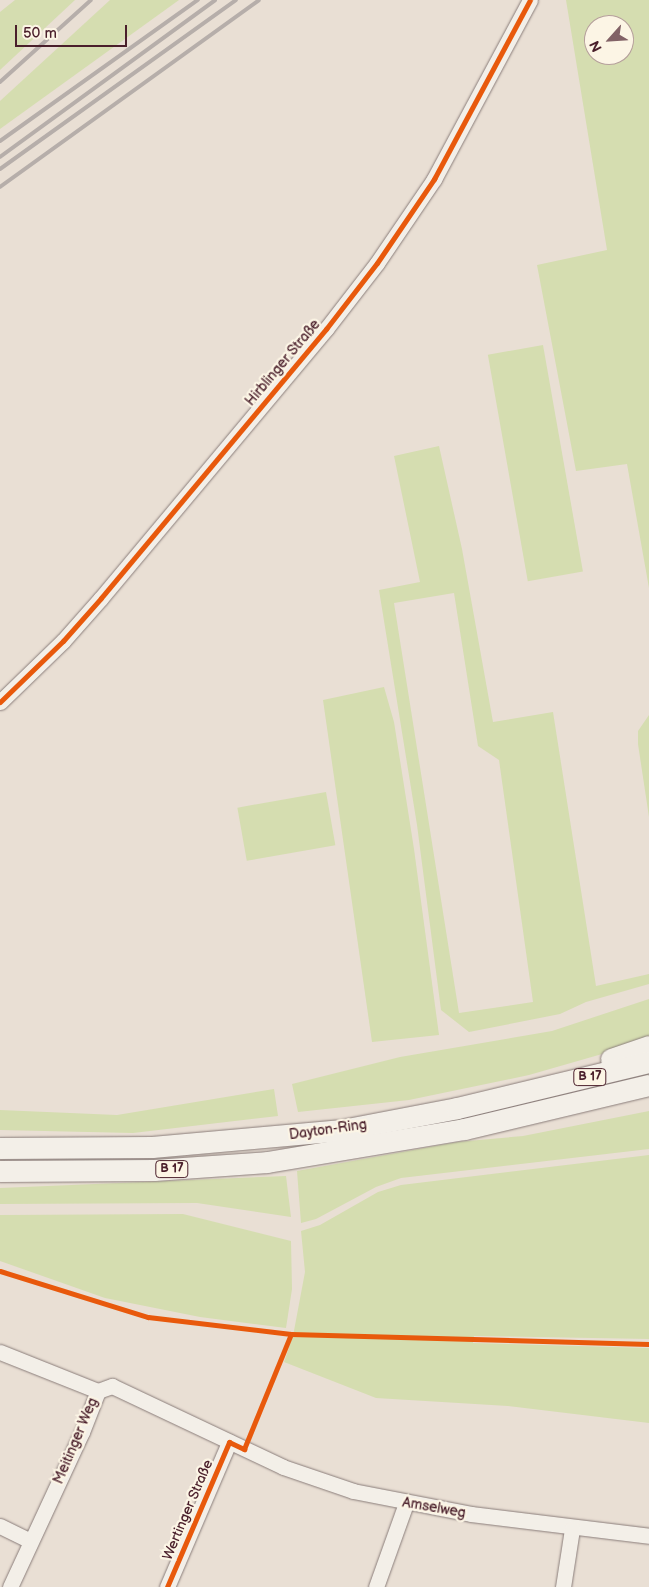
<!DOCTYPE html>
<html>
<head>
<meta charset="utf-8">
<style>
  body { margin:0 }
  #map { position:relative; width:649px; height:1587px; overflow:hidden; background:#e9dfd4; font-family:"Balsamiq Sans",sans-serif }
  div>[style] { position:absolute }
  .green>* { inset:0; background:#d5ddb0; transform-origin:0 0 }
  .roads { filter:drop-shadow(0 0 1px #8a7d7a) drop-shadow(0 0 1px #8a7d7a) }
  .minor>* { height:15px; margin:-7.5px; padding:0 7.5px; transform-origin:7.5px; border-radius:7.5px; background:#f3efe8 }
  .highway>* { height:21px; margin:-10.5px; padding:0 10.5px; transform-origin:10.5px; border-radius:10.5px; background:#f3efe8 }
  .rail>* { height:4px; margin:-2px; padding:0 2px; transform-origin:2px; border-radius:2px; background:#b6aeaa }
  .cycleway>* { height:5px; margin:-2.5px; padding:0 2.5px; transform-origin:2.5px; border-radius:2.5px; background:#e8590c }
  span { translate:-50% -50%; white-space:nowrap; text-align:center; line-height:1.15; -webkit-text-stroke:4.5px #fcf5e5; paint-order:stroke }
  .shield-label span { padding:1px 4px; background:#fcf5e5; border:1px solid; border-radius:4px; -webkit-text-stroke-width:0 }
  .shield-label { font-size:12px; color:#4a1f2b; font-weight:700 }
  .street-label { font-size:14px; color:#4a1f2b }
  .north { position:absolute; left:584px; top:15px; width:50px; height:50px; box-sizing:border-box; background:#fcf5e5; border:1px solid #b59f9b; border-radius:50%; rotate:244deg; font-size:14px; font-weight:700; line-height:20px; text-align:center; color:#4a1f2b }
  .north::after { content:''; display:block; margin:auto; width:18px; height:22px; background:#826266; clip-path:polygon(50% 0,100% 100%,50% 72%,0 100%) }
  .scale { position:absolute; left:15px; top:25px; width:112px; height:22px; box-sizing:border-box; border:2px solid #4a1f2b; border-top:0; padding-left:6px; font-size:15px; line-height:18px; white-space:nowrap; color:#4a1f2b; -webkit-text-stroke:4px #fcf5e5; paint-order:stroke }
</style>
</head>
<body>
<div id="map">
  <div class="green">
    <i style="clip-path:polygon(15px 0,75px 0,0 70px,0 12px)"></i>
    <i style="clip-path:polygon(110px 0,179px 0,0 129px,0 101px)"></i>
    <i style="clip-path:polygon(evenodd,566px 0,649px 0,649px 588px,627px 464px,576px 471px,537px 265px,607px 250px,566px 0,594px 25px,624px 25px,624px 55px,594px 55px,594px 25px)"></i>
    <i style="left:543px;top:345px;width:230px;height:56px;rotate:80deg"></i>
    <i style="clip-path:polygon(evenodd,439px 446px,462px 549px,493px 722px,553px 712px,596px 986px,649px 974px,649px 984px,586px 1002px,560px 1014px,469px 1032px,441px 1010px,417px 825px,379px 590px,420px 582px,394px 456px,439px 446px,454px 593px,478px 746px,499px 760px,533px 1002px,459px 1013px,394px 603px,454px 593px)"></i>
    <i style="clip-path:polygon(384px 687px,394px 722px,414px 849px,439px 1035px,372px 1042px,323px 700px)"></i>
    <i style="clip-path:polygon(649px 715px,649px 817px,638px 744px,638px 731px)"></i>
    <i style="left:326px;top:792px;width:54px;height:90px;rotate:80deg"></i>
    <i style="clip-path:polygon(649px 999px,649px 1040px,623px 1048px,529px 1075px,409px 1100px,298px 1112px,292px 1084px,400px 1057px,552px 1031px)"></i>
    <i style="clip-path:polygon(274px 1089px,278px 1116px,133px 1133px,0 1130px,0 1110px,117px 1115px)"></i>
    <i style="clip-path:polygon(649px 1111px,649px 1149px,401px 1178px,376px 1187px,316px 1219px,301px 1223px,297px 1171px,457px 1142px,523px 1136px)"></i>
    <i style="clip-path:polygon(649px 1155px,649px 1339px,474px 1336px,473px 1343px,649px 1348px,649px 1423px,508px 1406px,376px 1398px,284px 1362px,293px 1336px,305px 1272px,301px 1231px,320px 1225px,378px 1192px,401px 1185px)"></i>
    <i style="clip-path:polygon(286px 1176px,291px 1217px,197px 1203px,0 1204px,0 1188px)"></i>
    <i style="clip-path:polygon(183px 1214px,291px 1241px,292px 1289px,286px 1328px,200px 1317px,105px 1298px,0 1261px,0 1215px)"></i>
  </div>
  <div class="roads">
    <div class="minor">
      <i style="left:0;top:702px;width:88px;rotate:-44.1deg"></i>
      <i style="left:63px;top:641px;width:57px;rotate:-48.5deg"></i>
      <i style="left:101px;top:598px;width:351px;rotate:-50.1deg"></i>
      <i style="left:326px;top:329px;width:83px;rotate:-52.3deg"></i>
      <i style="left:377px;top:263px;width:102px;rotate:-55.8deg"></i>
      <i style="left:434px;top:179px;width:203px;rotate:-61.8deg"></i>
      <i style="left:0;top:1352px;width:105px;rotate:21.7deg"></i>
      <i style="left:0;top:1526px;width:34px;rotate:26deg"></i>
      <i style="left:10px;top:1587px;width:171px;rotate:-65.1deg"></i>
      <i style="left:82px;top:1432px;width:44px;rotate:-68.7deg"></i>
      <i style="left:98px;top:1391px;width:15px;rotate:-20deg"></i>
      <i style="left:112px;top:1386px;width:189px;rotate:25.3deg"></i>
      <i style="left:283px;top:1467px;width:74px;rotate:18.9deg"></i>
      <i style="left:353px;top:1491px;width:120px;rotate:11deg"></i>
      <i style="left:471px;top:1514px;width:179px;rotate:7deg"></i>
      <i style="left:167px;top:1587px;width:158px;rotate:-66.8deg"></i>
      <i style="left:376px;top:1587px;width:89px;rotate:-70.3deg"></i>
      <i style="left:563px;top:1587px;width:59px;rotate:-81.2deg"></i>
    </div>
    <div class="highway">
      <i style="left:611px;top:1059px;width:40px;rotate:-18.9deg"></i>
      <i style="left:0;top:1148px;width:152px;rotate:-0.4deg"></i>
      <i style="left:152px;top:1147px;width:191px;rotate:-5.1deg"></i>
      <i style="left:342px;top:1130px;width:117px;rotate:-10.8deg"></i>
      <i style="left:457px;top:1108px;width:197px;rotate:-13.5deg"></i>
      <i style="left:0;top:1171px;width:154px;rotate:-0.4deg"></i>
      <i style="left:154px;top:1170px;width:113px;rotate:-4deg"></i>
      <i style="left:267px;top:1162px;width:200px;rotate:-9.5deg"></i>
      <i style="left:464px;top:1129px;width:190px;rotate:-13.4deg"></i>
    </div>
  </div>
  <div class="rail">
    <i style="left:0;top:82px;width:122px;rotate:-42deg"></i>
    <i style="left:0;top:141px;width:243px;rotate:-35.5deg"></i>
    <i style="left:0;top:157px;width:266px;rotate:-36.1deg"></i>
    <i style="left:0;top:169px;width:290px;rotate:-35.6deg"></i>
    <i style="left:0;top:187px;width:319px;rotate:-35.8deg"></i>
  </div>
  <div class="cycleway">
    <i style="left:0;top:702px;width:88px;rotate:-44.1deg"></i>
    <i style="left:63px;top:641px;width:57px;rotate:-48.5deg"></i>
    <i style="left:101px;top:598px;width:351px;rotate:-50.1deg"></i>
    <i style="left:326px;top:329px;width:83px;rotate:-52.3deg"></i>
    <i style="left:377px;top:263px;width:102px;rotate:-55.8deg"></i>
    <i style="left:434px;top:179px;width:203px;rotate:-61.8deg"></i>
    <i style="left:0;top:1271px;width:155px;rotate:17.3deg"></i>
    <i style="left:148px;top:1317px;width:144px;rotate:6.8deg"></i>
    <i style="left:291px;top:1334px;width:358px;rotate:1.6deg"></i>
    <i style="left:167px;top:1587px;width:158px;rotate:-66.8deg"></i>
    <i style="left:229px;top:1442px;width:17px;rotate:25deg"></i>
    <i style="left:244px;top:1449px;width:124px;rotate:-67.8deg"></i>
  </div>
  <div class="shield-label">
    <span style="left:590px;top:1077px">B 17</span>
    <span style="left:172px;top:1169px">B 17</span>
  </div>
  <div class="street-label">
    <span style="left:283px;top:363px;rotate:-50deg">Hirblinger Straße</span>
    <span style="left:328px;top:1130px;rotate:-8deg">Dayton-Ring</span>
    <span style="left:76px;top:1441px;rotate:-67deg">Meitinger Weg</span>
    <span style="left:434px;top:1508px;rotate:10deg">Amselweg</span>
    <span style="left:188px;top:1510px;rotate:-67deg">Wertinger Straße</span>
  </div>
  <div class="north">N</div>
  <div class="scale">50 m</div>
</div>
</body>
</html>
